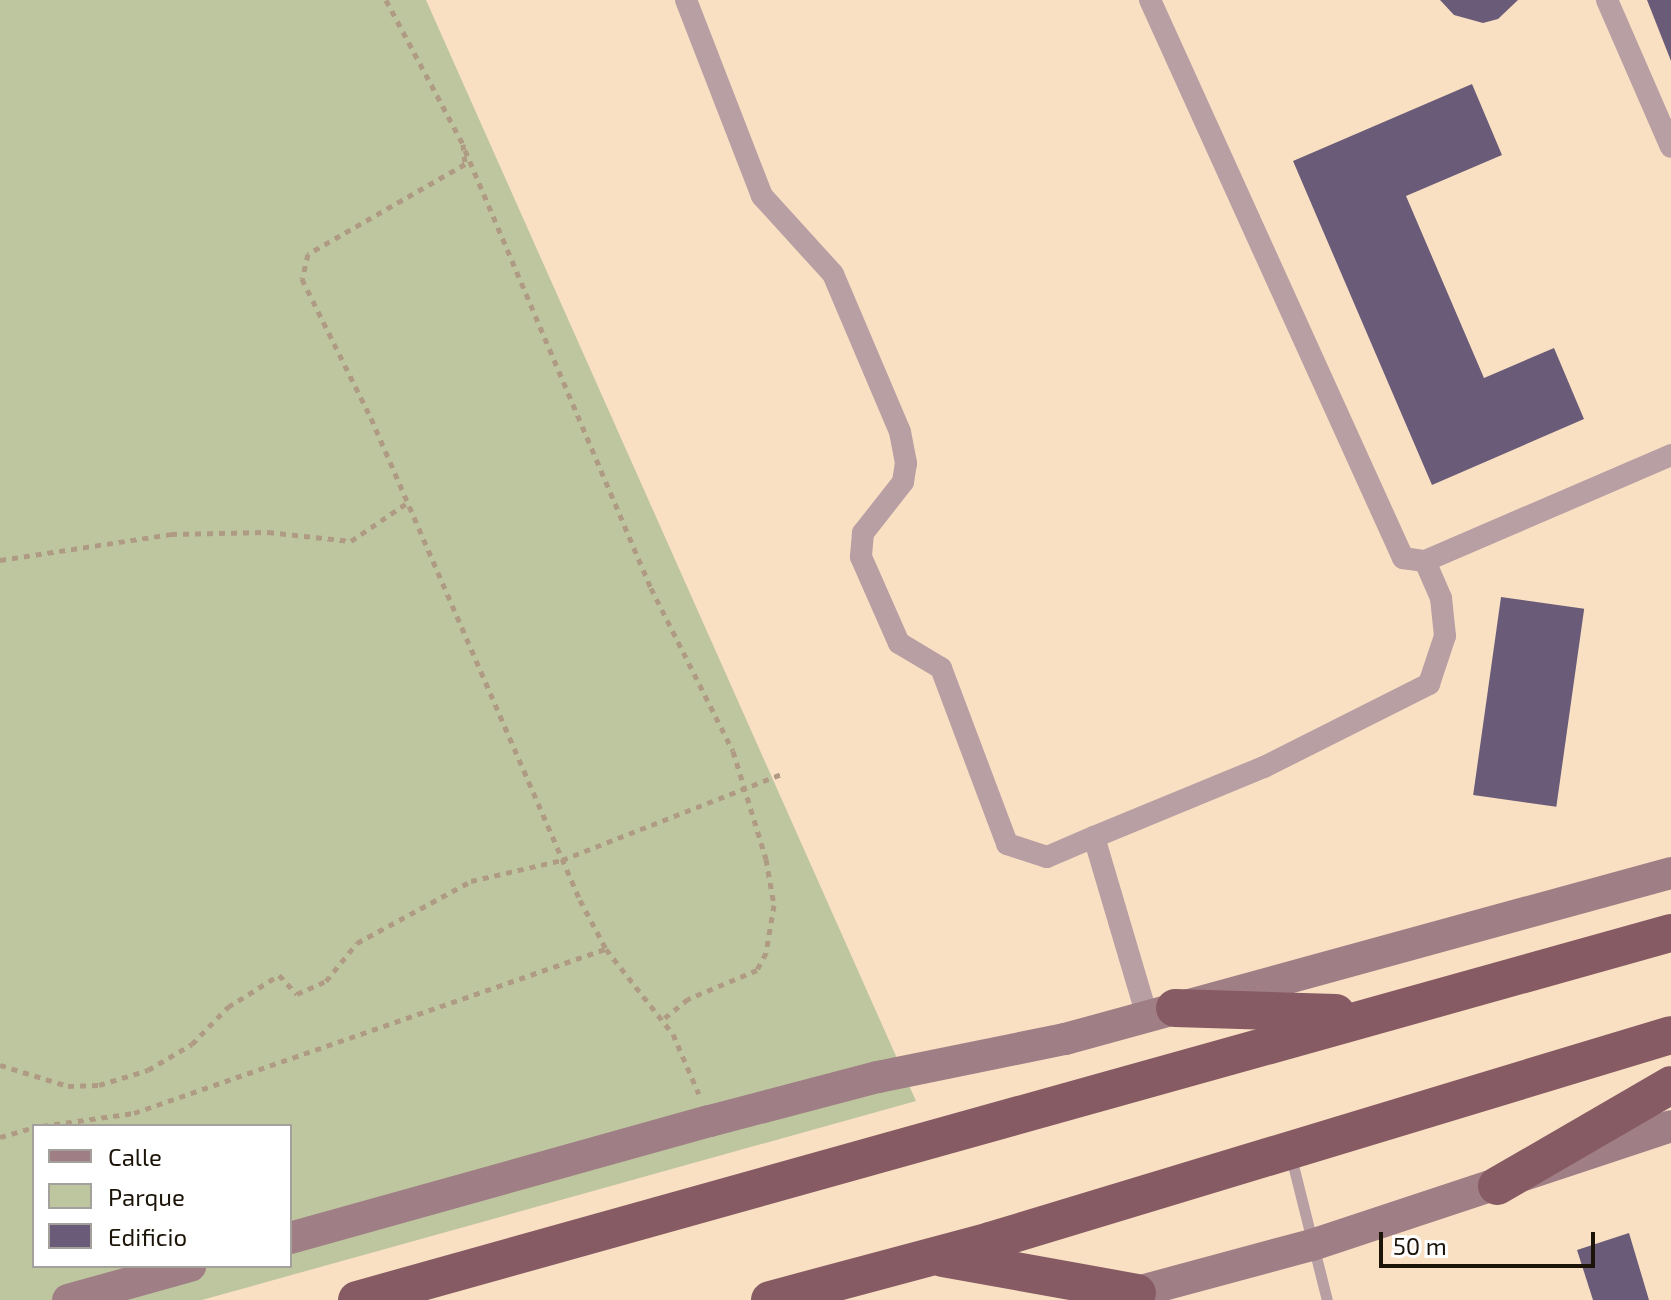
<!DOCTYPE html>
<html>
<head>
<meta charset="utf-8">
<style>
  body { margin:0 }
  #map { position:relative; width:1671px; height:1300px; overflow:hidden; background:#fae0c3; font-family:"Exo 2",sans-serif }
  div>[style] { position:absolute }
  .green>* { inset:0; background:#bec69f }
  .building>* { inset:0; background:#6a5c79; transform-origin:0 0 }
  .path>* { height:5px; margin-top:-2.5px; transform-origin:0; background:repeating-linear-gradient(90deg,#af9b84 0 6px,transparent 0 12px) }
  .service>* { height:11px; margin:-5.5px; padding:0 5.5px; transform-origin:5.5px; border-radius:5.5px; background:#b79fa4 }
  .minor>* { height:22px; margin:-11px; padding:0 11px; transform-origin:11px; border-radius:11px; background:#b79fa4 }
  .secondary>* { height:32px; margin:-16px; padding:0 16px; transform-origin:16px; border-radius:16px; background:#a07e85 }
  .trunk>* { height:38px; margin:-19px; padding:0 19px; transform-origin:19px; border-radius:19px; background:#875b64 }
  span { translate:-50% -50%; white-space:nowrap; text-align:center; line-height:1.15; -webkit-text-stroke:8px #fff; paint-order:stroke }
  .legend { position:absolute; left:32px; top:1124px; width:260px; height:144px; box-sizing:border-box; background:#fff; border:2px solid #a4a19d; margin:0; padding:10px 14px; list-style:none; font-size:24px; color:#1c1409 }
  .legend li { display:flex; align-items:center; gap:16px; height:40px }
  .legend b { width:40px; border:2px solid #a4a19d }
  .scale { position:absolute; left:1379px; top:1232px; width:216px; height:36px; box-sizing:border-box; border:4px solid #1c1409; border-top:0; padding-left:10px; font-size:24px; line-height:28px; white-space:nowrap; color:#1c1409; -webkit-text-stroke:6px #fff; paint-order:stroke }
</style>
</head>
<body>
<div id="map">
  <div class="green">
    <i style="clip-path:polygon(evenodd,0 0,426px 0,916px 1101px,202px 1300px,0 1300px,0 0,34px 1126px,290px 1126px,290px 1266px,34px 1266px,34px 1126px)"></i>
  </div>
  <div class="building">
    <i style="clip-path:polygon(1440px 0,1518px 0,1498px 19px,1483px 23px,1454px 15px)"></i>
    <i style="clip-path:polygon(1647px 0,1671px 0,1671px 61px)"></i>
    <i style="clip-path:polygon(1472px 84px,1502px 155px,1406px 196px,1484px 378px,1554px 348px,1584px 419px,1432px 485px,1293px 161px)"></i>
    <i style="left:1501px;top:597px;width:84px;height:200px;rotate:8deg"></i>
    <i style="clip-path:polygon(1629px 1233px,1649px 1300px,1593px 1300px,1577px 1250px)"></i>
  </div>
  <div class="path">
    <i style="left:386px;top:0;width:163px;rotate:61.9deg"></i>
    <i style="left:463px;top:144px;width:20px;rotate:84deg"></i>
    <i style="left:465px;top:164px;width:181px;rotate:150.2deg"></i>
    <i style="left:308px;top:254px;width:26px;rotate:103deg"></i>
    <i style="left:302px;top:279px;width:155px;rotate:63.6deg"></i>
    <i style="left:371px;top:418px;width:525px;rotate:66.56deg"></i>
    <i style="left:580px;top:900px;width:55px;rotate:62deg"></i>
    <i style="left:606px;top:949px;width:108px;rotate:51.8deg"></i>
    <i style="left:673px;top:1034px;width:65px;rotate:66.6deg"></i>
    <i style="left:465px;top:150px;width:476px;rotate:67deg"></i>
    <i style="left:651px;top:588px;width:182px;rotate:63.3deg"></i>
    <i style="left:733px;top:751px;width:113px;rotate:73deg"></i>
    <i style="left:766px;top:859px;width:47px;rotate:80.1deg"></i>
    <i style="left:774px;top:905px;width:49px;rotate:99.5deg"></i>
    <i style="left:766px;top:953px;width:19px;rotate:118deg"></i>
    <i style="left:757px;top:970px;width:75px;rotate:157.2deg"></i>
    <i style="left:688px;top:999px;width:35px;rotate:141deg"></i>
    <i style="left:0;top:560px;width:173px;rotate:-8.6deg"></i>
    <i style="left:171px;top:534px;width:97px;rotate:-1.2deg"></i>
    <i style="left:268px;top:532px;width:83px;rotate:6.2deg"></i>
    <i style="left:351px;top:541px;width:68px;rotate:-34.2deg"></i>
    <i style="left:0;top:1065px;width:71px;rotate:17.2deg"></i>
    <i style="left:68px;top:1086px;width:31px;rotate:-2deg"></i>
    <i style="left:99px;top:1085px;width:51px;rotate:-17deg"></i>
    <i style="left:148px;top:1070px;width:51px;rotate:-30.6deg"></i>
    <i style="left:192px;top:1044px;width:52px;rotate:-45.8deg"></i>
    <i style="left:228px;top:1007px;width:60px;rotate:-32.1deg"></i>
    <i style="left:279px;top:975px;width:26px;rotate:47deg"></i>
    <i style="left:297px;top:994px;width:32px;rotate:-24deg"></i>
    <i style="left:326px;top:981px;width:49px;rotate:-50.8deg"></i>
    <i style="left:357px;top:943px;width:130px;rotate:-28.5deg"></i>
    <i style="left:471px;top:881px;width:93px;rotate:-13deg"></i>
    <i style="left:562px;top:860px;width:236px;rotate:-21.4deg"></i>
    <i style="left:42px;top:1126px;width:93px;rotate:-8deg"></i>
    <i style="left:134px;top:1113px;width:500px;rotate:-19.2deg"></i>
    <i style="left:0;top:1137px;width:35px;rotate:-16deg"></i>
  </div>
  <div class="service">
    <i style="left:1291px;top:1157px;width:147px;rotate:75.9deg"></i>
  </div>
  <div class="minor">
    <i style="left:686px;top:0;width:210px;rotate:68.8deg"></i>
    <i style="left:762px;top:196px;width:105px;rotate:47.7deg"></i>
    <i style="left:833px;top:274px;width:172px;rotate:67deg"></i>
    <i style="left:900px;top:432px;width:32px;rotate:79deg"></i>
    <i style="left:906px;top:463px;width:19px;rotate:99deg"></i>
    <i style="left:903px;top:482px;width:65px;rotate:128.1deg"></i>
    <i style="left:863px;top:533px;width:24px;rotate:95deg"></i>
    <i style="left:861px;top:557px;width:94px;rotate:66.2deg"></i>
    <i style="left:899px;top:643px;width:49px;rotate:30.8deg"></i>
    <i style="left:941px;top:668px;width:188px;rotate:69.4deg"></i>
    <i style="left:1007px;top:844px;width:42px;rotate:18deg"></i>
    <i style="left:1047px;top:857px;width:51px;rotate:-23.1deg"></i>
    <i style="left:1094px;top:837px;width:187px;rotate:73.5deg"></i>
    <i style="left:1150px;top:0;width:613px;rotate:65.61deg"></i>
    <i style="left:1403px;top:558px;width:22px;rotate:8deg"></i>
    <i style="left:1425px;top:561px;width:268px;rotate:-23.3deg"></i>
    <i style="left:1607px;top:0;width:160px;rotate:66.5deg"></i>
    <i style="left:1094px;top:837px;width:184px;rotate:-22.4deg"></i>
    <i style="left:1264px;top:767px;width:185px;rotate:-26.7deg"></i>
    <i style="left:1429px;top:684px;width:51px;rotate:-71.6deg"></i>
    <i style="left:1445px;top:636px;width:38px;rotate:-96deg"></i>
    <i style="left:1441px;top:598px;width:40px;rotate:-113.4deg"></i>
  </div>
  <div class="secondary">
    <i style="left:290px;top:1238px;width:436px;rotate:-15.6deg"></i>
    <i style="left:710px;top:1121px;width:174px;rotate:-14.7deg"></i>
    <i style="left:878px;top:1077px;width:191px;rotate:-11.5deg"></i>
    <i style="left:1065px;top:1039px;width:628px;rotate:-15.32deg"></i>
    <i style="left:1115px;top:1298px;width:204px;rotate:-15.1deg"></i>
    <i style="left:1312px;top:1245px;width:378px;rotate:-18.3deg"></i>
    <i style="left:68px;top:1300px;width:127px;rotate:-15.6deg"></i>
  </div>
  <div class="trunk">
    <i style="left:1175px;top:1008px;width:161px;rotate:1.8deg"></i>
    <i style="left:1497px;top:1186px;width:201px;rotate:-30.1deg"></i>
    <i style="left:943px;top:1258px;width:197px;rotate:10.2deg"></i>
    <i style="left:357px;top:1300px;width:1364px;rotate:-15.61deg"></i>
    <i style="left:770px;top:1300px;width:228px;rotate:-15deg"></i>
    <i style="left:990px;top:1241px;width:711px;rotate:-16.83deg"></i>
  </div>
  <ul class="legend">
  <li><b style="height:10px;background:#a07e85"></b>Calle</li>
  <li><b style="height:22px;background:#bec69f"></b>Parque</li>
  <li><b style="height:22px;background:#6a5c79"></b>Edificio</li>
  </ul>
  <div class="scale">50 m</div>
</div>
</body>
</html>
